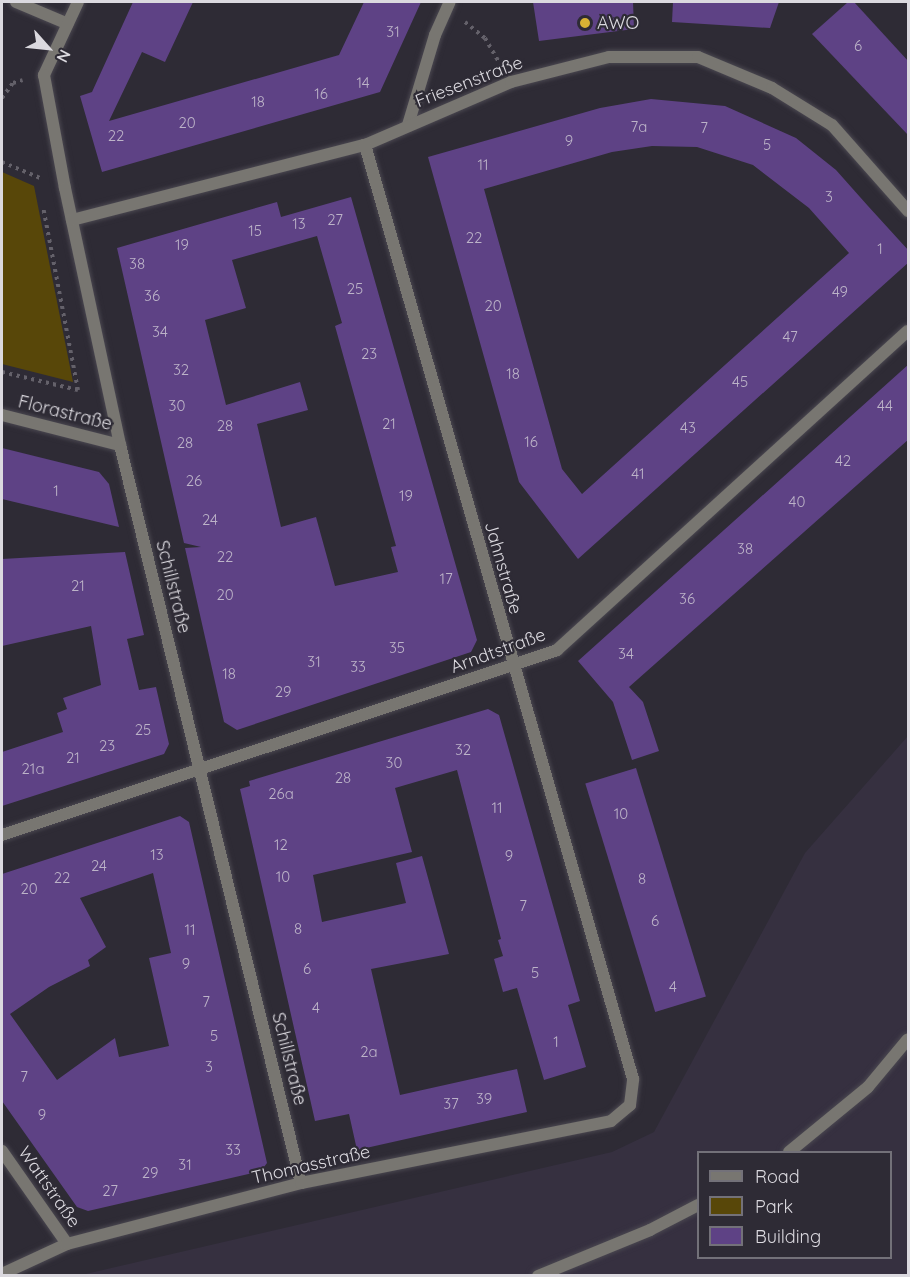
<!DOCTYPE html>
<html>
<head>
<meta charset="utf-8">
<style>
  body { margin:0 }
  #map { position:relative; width:910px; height:1277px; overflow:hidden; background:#2e2b35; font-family:Quicksand,sans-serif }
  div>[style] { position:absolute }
  .built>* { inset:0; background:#363040 }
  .green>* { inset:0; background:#584709 }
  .building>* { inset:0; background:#5e4285; transform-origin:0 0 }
  .path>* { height:4px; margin-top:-2px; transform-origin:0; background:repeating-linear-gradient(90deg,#64616a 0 3px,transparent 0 7.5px) }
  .roads { filter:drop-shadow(0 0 2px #4a4750) drop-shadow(0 0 2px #4a4750) }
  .service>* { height:12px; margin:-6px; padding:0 6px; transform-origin:6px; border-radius:6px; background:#787671 }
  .minor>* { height:12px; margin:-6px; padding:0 6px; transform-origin:6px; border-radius:6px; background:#787671 }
  .tertiary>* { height:12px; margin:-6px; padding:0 6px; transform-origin:6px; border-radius:6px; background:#787671 }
  .dots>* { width:16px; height:16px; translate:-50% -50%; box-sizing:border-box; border:3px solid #2e2b35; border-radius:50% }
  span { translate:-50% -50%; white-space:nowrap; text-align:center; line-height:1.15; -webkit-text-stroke:4.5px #2e2b35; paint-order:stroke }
  .number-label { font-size:15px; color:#bcb3c8 }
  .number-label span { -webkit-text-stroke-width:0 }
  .poi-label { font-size:18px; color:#dbd9df }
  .left { translate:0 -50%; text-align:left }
  .street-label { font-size:18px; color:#dbd9df }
  .frame { position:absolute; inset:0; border:3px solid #dbd9df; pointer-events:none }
  .legend { position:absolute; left:697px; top:1151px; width:195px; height:108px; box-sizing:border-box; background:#2e2b35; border:2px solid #737179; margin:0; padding:8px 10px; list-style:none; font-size:18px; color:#dbd9df }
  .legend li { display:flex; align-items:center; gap:12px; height:30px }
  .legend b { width:30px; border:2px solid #737179 }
  .north { position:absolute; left:18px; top:18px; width:60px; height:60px; -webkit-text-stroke:4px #2e2b35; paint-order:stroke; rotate:117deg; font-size:16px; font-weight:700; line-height:24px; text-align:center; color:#dbd9df }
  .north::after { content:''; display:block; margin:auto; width:21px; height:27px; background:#dbd9df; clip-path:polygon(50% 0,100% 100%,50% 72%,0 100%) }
</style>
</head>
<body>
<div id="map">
  <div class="built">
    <i style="clip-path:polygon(evenodd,908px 736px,908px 1275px,77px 1276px,612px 1152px,654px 1132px,805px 853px,908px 736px,698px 1152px,890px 1152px,890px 1258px,698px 1258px,698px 1152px)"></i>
  </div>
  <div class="green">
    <i style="clip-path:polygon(2px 172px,34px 186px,73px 382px,2px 364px)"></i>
  </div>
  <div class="building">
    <i style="clip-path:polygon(133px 2px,193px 2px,165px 62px,142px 52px,109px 121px,339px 55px,364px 2px,421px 2px,380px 92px,102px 172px,80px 96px,92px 92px)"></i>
    <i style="clip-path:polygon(533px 2px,633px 2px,634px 29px,539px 41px)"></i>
    <i style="clip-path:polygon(673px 2px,779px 2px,770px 28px,672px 22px)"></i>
    <i style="clip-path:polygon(848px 2px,854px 2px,909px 62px,909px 136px,812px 34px)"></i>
    <i style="clip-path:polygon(evenodd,651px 99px,725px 106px,796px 138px,836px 170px,868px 206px,909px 251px,909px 262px,578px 559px,519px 482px,428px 157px,600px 108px,651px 99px,652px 146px,697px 147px,753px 165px,809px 208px,849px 253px,582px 494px,562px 469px,484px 189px,612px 152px,652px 146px)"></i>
    <i style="clip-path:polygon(evenodd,351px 197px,477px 640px,471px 652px,237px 730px,224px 722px,185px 548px,201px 547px,184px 543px,117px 248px,277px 202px,281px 217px,351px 197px,317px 236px,342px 323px,335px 326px,396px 546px,391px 547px,398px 572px,335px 586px,316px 517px,281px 527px,257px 424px,308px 410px,300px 382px,226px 405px,205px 320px,246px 308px,232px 260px,317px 236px)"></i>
    <i style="clip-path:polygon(909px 364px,909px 439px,629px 687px,643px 702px,659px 751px,632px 760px,613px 702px,578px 661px)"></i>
    <i style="clip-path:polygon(2px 448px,99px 472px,109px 484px,119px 527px,2px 499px)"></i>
    <i style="clip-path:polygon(125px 552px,144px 635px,127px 639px,139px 690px,156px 687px,169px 744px,164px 754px,2px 806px,2px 752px,63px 732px,57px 713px,67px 709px,63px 698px,101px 685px,91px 626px,2px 646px,2px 559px)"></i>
    <i style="clip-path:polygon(488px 709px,499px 715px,580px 1001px,568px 1005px,586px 1067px,544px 1080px,517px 988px,503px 992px,494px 959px,503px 956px,498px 940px,501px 939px,457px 770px,395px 788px,412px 852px,313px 875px,322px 922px,406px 903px,396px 863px,422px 856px,449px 954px,371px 969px,400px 1095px,517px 1069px,527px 1112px,357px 1150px,349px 1114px,315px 1121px,240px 789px,250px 786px,249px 781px)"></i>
    <i style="left:636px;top:768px;width:239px;height:53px;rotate:73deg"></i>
    <i style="clip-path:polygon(evenodd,180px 816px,189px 822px,267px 1163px,261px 1171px,88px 1211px,77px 1207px,2px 1101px,2px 874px,180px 816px,153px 873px,171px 953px,149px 958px,169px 1046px,119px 1057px,115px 1038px,57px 1080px,10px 1014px,49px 987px,90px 966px,88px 960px,106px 947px,80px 898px,153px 873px)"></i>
  </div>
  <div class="path">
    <i style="left:465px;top:22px;width:26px;rotate:39deg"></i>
    <i style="left:485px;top:38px;width:30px;rotate:60deg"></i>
    <i style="left:2px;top:98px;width:19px;rotate:-54deg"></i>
    <i style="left:13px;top:83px;width:10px;rotate:-17deg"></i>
    <i style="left:2px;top:162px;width:41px;rotate:22.8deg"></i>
    <i style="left:2px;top:372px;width:78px;rotate:13.3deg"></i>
    <i style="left:78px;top:390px;width:187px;rotate:-100.8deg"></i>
  </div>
  <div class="roads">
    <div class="service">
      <i style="left:789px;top:1152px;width:102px;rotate:-39.4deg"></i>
      <i style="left:868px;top:1087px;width:62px;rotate:-50.2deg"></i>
      <i style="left:538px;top:1276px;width:121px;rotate:-22.3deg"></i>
      <i style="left:650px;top:1230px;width:54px;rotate:-27.5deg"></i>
    </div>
    <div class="minor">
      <i style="left:16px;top:2px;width:56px;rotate:22.9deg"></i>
      <i style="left:78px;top:2px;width:81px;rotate:115deg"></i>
      <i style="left:44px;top:75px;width:115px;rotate:79.5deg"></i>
      <i style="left:65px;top:188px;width:263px;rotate:77.9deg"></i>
      <i style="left:120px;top:445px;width:760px;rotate:76.22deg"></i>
      <i style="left:408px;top:125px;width:94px;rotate:-73.3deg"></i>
      <i style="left:435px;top:35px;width:36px;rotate:-66deg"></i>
      <i style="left:72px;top:220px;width:302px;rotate:-14.4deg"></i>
      <i style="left:365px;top:145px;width:159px;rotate:-23.3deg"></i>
      <i style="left:511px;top:82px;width:101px;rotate:-14.3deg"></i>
      <i style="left:609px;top:57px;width:89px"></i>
      <i style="left:698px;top:57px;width:80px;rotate:22.7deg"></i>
      <i style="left:772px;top:88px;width:70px;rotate:31.7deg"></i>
      <i style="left:832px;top:125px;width:115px;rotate:48.5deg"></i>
      <i style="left:2px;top:415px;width:122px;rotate:14.3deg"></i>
      <i style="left:2px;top:1151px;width:113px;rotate:55deg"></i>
      <i style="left:2px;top:1274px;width:72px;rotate:-24.8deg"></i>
      <i style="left:67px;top:1244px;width:242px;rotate:-14.6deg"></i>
      <i style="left:301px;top:1183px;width:316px;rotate:-11.3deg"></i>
      <i style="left:611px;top:1121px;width:25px;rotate:-40deg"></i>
      <i style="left:630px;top:1105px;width:26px;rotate:-83deg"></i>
      <i style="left:633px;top:1079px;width:972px;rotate:-106.01deg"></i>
    </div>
    <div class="tertiary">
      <i style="left:2px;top:835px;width:585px;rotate:-18.43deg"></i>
      <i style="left:557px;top:650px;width:474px;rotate:-42.3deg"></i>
    </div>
  </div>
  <div class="dots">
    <i style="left:585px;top:23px;background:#d9b334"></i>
  </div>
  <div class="number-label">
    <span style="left:393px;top:32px">31</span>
    <span style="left:858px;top:46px">6</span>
    <span style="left:363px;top:83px">14</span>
    <span style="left:321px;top:94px">16</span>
    <span style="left:258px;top:102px">18</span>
    <span style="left:187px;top:123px">20</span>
    <span style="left:639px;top:127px">7a</span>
    <span style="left:704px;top:128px">7</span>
    <span style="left:116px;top:136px">22</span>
    <span style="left:569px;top:141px">9</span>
    <span style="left:767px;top:145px">5</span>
    <span style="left:483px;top:165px">11</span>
    <span style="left:829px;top:197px">3</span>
    <span style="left:335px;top:220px">27</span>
    <span style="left:299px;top:224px">13</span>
    <span style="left:255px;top:231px">15</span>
    <span style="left:474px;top:238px">22</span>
    <span style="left:182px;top:245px">19</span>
    <span style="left:880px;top:249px">1</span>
    <span style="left:137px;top:264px">38</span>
    <span style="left:355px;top:289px">25</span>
    <span style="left:840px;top:292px">49</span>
    <span style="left:152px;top:296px">36</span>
    <span style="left:493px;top:306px">20</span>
    <span style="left:160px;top:332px">34</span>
    <span style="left:790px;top:337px">47</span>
    <span style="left:369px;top:354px">23</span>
    <span style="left:181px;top:370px">32</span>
    <span style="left:513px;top:374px">18</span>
    <span style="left:740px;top:382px">45</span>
    <span style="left:177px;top:406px">30</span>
    <span style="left:885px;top:406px">44</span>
    <span style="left:389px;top:424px">21</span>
    <span style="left:225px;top:426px">28</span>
    <span style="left:688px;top:428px">43</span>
    <span style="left:531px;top:442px">16</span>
    <span style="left:185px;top:443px">28</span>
    <span style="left:843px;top:461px">42</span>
    <span style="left:638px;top:474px">41</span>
    <span style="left:194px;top:481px">26</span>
    <span style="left:56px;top:491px">1</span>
    <span style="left:406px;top:496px">19</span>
    <span style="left:797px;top:502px">40</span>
    <span style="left:210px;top:520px">24</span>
    <span style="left:745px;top:549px">38</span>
    <span style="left:225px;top:557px">22</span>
    <span style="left:446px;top:579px">17</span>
    <span style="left:78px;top:586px">21</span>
    <span style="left:225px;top:595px">20</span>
    <span style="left:687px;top:599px">36</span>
    <span style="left:397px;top:648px">35</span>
    <span style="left:626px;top:654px">34</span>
    <span style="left:314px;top:662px">31</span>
    <span style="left:358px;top:667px">33</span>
    <span style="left:229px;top:674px">18</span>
    <span style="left:283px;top:692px">29</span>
    <span style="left:143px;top:730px">25</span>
    <span style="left:107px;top:746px">23</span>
    <span style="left:463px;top:750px">32</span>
    <span style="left:73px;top:758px">21</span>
    <span style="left:394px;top:763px">30</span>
    <span style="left:33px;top:769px">21a</span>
    <span style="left:343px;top:778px">28</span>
    <span style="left:281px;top:794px">26a</span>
    <span style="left:497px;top:808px">11</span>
    <span style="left:621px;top:814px">10</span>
    <span style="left:281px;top:845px">12</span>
    <span style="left:157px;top:855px">13</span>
    <span style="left:509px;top:856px">9</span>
    <span style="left:99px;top:866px">24</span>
    <span style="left:283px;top:877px">10</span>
    <span style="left:62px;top:878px">22</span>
    <span style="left:642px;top:879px">8</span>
    <span style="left:29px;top:889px">20</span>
    <span style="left:523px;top:906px">7</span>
    <span style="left:655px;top:921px">6</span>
    <span style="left:298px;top:929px">8</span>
    <span style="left:190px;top:930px">11</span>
    <span style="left:186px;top:964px">9</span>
    <span style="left:307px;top:969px">6</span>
    <span style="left:535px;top:973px">5</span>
    <span style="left:673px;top:987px">4</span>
    <span style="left:206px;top:1002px">7</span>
    <span style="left:316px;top:1008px">4</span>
    <span style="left:214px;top:1036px">5</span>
    <span style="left:556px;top:1042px">1</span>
    <span style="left:369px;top:1052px">2a</span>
    <span style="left:209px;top:1067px">3</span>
    <span style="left:24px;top:1077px">7</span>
    <span style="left:484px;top:1099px">39</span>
    <span style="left:451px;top:1104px">37</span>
    <span style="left:42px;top:1115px">9</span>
    <span style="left:233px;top:1150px">33</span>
    <span style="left:185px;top:1165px">31</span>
    <span style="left:150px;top:1173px">29</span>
    <span style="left:110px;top:1191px">27</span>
  </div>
  <div class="poi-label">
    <span class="left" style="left:597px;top:23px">AWO</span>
  </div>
  <div class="street-label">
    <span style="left:469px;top:82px;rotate:-21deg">Friesenstraße</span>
    <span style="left:65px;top:413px;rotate:14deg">Florastraße</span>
    <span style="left:503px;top:568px;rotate:74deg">Jahnstraße</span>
    <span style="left:173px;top:587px;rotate:76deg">Schillstraße</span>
    <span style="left:498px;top:651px;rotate:-20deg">Arndtstraße</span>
    <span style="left:289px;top:1059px;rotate:76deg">Schillstraße</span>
    <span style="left:311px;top:1165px;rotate:-13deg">Thomasstraße</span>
    <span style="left:49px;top:1187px;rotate:55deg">Wattstraße</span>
  </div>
  <div class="frame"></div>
  <ul class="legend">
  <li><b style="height:8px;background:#787671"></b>Road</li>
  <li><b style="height:16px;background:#584709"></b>Park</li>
  <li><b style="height:16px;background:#5e4285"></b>Building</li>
  </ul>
  <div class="north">N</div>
</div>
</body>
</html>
